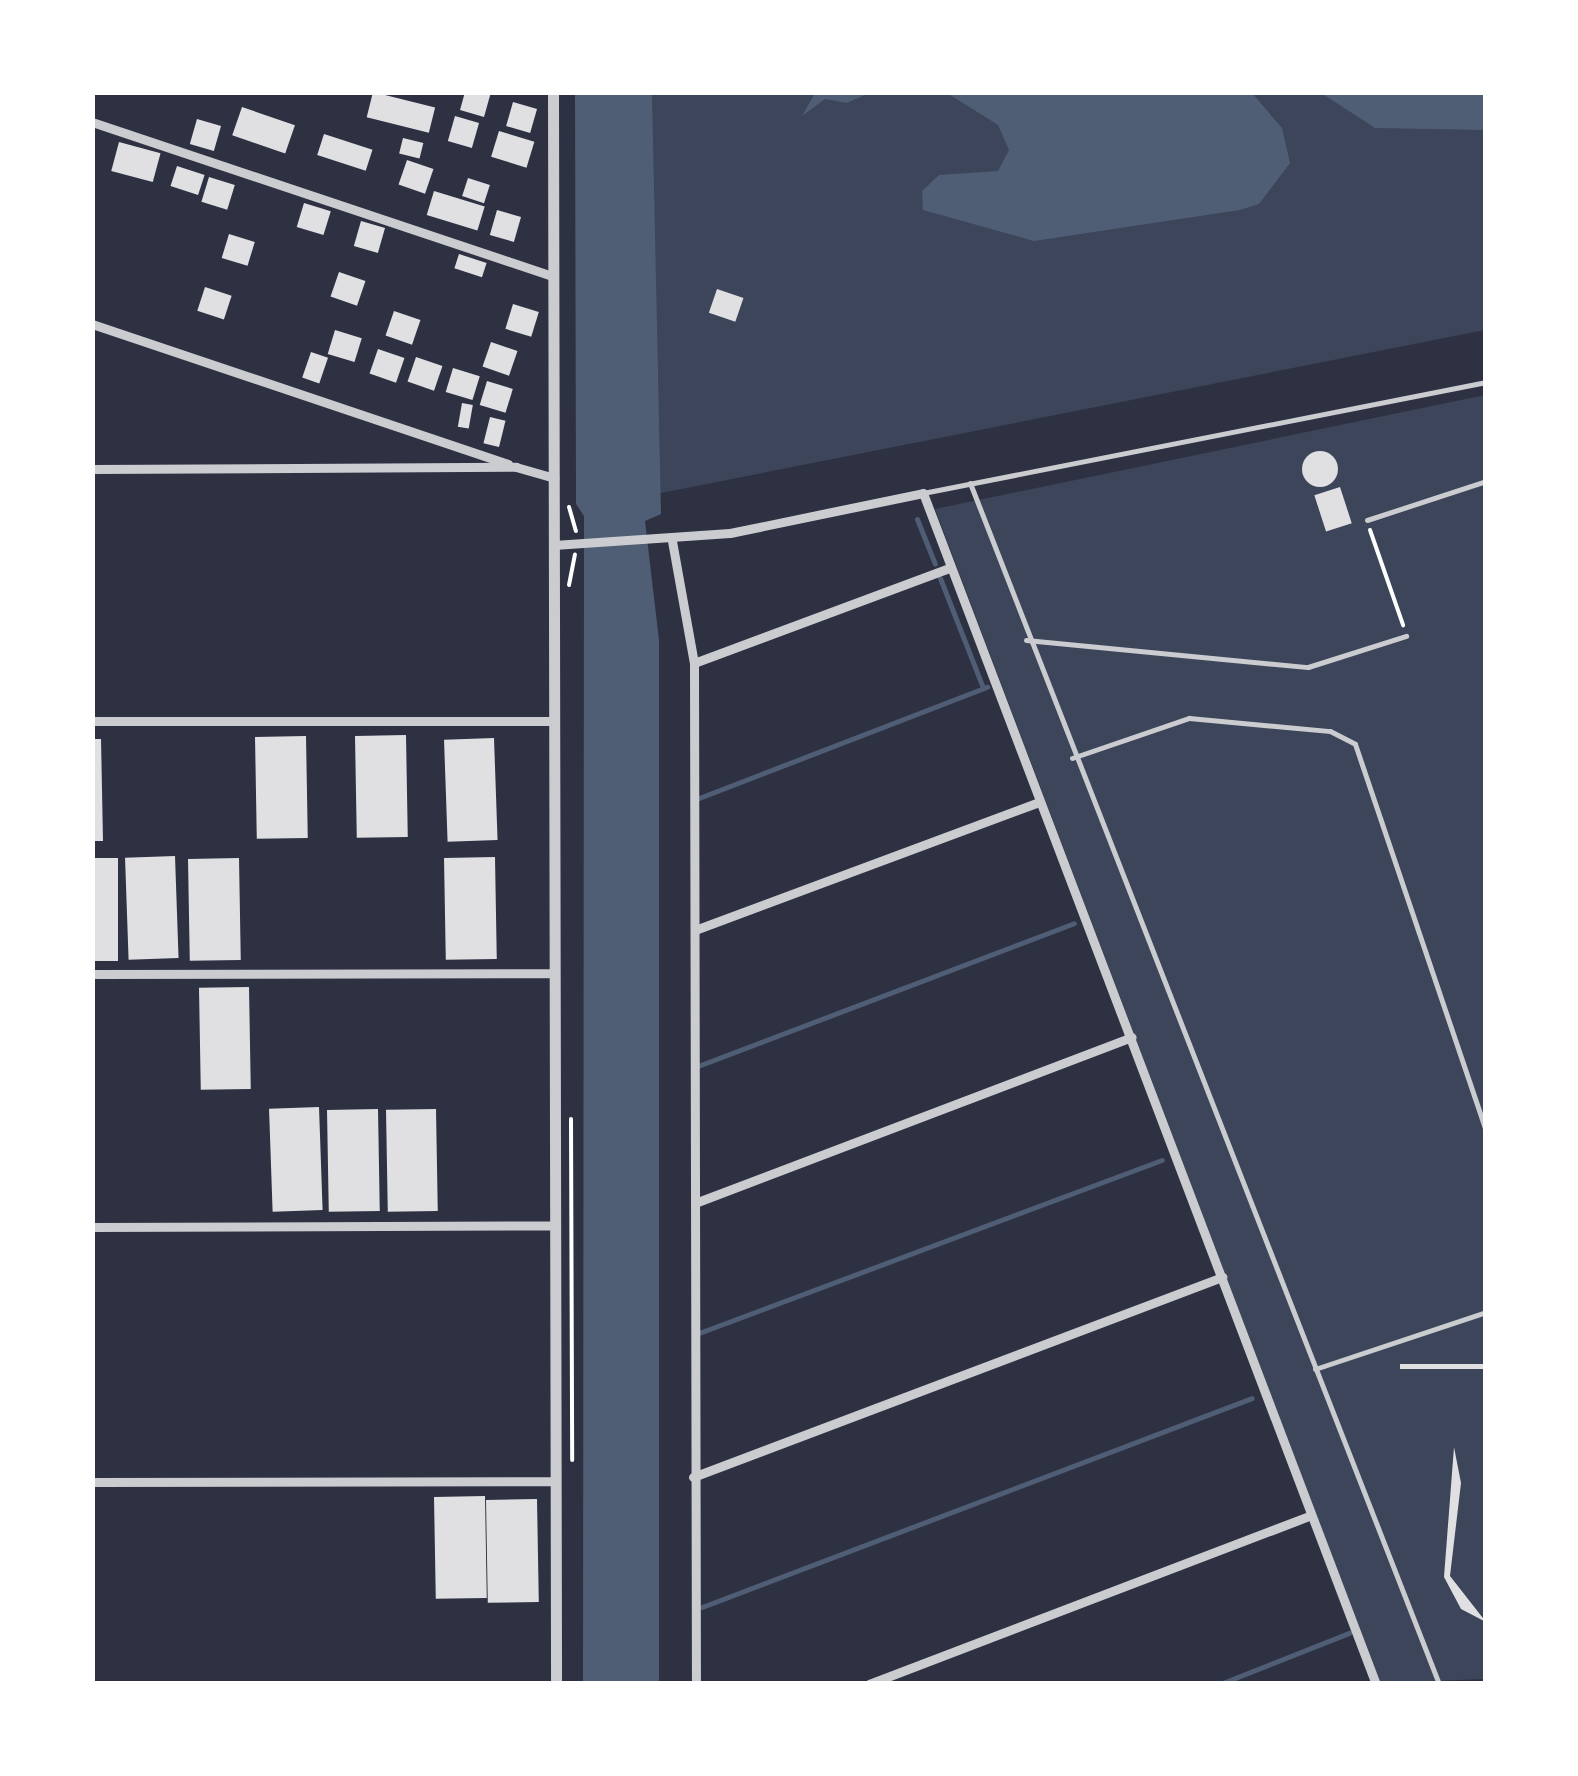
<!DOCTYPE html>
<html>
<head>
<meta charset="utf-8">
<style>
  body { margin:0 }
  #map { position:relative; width:1578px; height:1776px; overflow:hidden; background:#2d3142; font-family:"Alegreya Sans",sans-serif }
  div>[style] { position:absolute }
  .green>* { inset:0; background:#3c4559 }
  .water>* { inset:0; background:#4f5d75 }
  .stream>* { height:5px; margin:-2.5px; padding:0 2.5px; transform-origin:2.5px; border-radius:2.5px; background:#4f5d75 }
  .building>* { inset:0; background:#e0e0e3; transform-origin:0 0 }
  .round { border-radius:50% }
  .path>* { height:4px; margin:-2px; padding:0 2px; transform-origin:2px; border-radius:2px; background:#fff }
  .service>* { height:5px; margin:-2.5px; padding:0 2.5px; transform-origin:2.5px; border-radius:2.5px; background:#caccd0 }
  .minor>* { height:9px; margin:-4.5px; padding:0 4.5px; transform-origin:4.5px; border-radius:4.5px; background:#caccd0 }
  .tertiary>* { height:11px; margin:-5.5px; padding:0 5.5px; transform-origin:5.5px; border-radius:5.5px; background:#caccd0 }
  span { translate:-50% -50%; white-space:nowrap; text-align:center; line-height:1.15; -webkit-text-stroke:10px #fff; paint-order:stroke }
  .frame { position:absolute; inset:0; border:95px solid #fff; pointer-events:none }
</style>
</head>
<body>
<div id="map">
  <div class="green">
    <i style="clip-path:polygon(624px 93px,1485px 93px,1485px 330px,636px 498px)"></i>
    <i style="clip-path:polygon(1485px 395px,1485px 1679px,1380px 1683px,935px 509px)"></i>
  </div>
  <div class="water">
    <i style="clip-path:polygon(575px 93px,652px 93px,661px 514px,645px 521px,659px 640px,659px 1683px,583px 1683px,584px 516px,576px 504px)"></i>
    <i style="clip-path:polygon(815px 93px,815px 92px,869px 93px,847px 103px,825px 99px,802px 116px)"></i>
    <i style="clip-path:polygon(1149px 93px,1252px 93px,1282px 128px,1290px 163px,1259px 204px,1240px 210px,1034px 241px,923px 210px,922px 191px,939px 175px,998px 171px,1009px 150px,998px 125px,947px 93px)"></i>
    <i style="clip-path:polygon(1321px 93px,1485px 93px,1485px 130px,1375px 128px)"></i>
  </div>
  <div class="stream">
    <i style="left:917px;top:519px;width:48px;rotate:68.2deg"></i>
    <i style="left:940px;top:578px;width:118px;rotate:68.6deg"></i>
    <i style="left:699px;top:798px;width:309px;rotate:-21.1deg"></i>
    <i style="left:698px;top:1066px;width:402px;rotate:-20.8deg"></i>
    <i style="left:699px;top:1333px;width:494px;rotate:-20.5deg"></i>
    <i style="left:702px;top:1607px;width:588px;rotate:-20.81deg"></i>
    <i style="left:1220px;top:1684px;width:139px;rotate:-21.6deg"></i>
  </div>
  <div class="building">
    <i style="left:373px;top:92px;width:64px;height:26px;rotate:14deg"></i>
    <i style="clip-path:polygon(465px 92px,491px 92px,484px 117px,460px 110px)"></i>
    <i style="left:513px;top:102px;width:25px;height:25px;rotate:16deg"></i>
    <i style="left:242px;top:107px;width:56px;height:30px;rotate:19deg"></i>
    <i style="left:455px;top:116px;width:25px;height:26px;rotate:16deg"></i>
    <i style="left:197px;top:119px;width:25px;height:26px;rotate:16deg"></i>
    <i style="left:499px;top:131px;width:37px;height:27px;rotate:17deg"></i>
    <i style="left:324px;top:134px;width:51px;height:22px;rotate:18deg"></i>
    <i style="left:403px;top:138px;width:21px;height:16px;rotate:14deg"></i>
    <i style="left:119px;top:142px;width:43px;height:30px;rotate:15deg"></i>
    <i style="left:407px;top:160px;width:28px;height:26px;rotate:19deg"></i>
    <i style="left:177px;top:166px;width:29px;height:21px;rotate:18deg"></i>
    <i style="left:209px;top:177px;width:27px;height:26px;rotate:17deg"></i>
    <i style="left:468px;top:178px;width:23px;height:19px;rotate:18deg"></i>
    <i style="left:434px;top:191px;width:53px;height:25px;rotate:17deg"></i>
    <i style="left:304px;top:203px;width:28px;height:25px;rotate:17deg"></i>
    <i style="left:497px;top:210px;width:25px;height:26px;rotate:16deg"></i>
    <i style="left:361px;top:221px;width:25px;height:26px;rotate:16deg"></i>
    <i style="left:229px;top:234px;width:27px;height:25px;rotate:17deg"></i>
    <i style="left:459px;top:254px;width:29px;height:15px;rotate:18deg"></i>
    <i style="left:339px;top:272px;width:28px;height:26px;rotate:19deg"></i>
    <i style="left:205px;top:287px;width:28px;height:25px;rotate:18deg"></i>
    <i style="left:717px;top:289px;width:28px;height:25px;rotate:19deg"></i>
    <i style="left:513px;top:304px;width:27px;height:26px;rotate:17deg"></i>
    <i style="left:394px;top:311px;width:28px;height:26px;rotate:19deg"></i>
    <i style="left:335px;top:330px;width:28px;height:25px;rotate:17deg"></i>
    <i style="left:491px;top:342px;width:28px;height:26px;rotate:19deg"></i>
    <i style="left:378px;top:349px;width:28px;height:26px;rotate:19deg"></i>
    <i style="left:311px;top:352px;width:18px;height:27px;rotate:19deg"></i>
    <i style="left:416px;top:357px;width:28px;height:26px;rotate:19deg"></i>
    <i style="left:453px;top:368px;width:28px;height:25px;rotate:17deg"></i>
    <i style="left:487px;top:381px;width:27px;height:25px;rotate:17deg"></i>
    <i style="left:462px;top:403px;width:11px;height:24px;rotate:10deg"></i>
    <i style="left:490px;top:417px;width:16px;height:27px;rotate:14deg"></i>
    <i class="round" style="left:1302px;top:451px;width:36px;height:36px"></i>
    <i style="left:1340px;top:487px;width:38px;height:27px;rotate:72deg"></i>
    <i style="left:406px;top:735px;width:102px;height:51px;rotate:89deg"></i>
    <i style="left:306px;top:736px;width:102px;height:51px;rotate:89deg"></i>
    <i style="left:494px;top:738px;width:102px;height:50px;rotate:88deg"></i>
    <i style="clip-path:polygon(92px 739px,101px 739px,103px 841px,92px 841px)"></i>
    <i style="left:175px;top:856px;width:102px;height:50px;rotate:88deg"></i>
    <i style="left:495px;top:857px;width:102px;height:51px;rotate:89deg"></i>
    <i style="left:92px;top:858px;width:26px;height:103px"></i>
    <i style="left:239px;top:858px;width:102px;height:51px;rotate:89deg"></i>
    <i style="left:249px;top:987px;width:102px;height:50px;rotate:89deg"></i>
    <i style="left:319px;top:1107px;width:103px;height:50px;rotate:88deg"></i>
    <i style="left:378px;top:1109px;width:102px;height:51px;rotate:89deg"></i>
    <i style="left:436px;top:1109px;width:102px;height:50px;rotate:89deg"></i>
    <i style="left:1486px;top:1364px;width:5px;height:86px;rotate:90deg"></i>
    <i style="clip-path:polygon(1454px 1447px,1461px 1483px,1450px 1576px,1486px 1622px,1461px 1609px,1444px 1577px)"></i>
    <i style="left:485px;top:1496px;width:102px;height:51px;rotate:89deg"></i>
    <i style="left:537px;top:1499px;width:103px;height:51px;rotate:89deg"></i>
  </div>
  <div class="path">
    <i style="left:569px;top:507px;width:25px;rotate:74deg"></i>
    <i style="left:1370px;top:530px;width:101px;rotate:70.8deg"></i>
    <i style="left:569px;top:585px;width:31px;rotate:-79deg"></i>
    <i style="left:571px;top:1119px;width:341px;rotate:89.8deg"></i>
  </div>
  <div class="service">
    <i style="left:970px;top:483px;width:1289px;rotate:68.67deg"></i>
    <i style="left:923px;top:493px;width:574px;rotate:-11.15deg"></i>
    <i style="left:1367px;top:520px;width:125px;rotate:-18.1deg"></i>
    <i style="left:1026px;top:640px;width:283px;rotate:5.5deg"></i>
    <i style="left:1308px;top:667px;width:103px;rotate:-17.6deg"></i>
    <i style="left:1072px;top:758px;width:124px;rotate:-18.9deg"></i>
    <i style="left:1189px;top:718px;width:142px;rotate:5.3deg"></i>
    <i style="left:1330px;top:731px;width:28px;rotate:27deg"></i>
    <i style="left:1355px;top:744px;width:409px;rotate:71.3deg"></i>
    <i style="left:1315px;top:1369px;width:180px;rotate:-18.4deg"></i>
  </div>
  <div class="minor">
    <i style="left:92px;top:122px;width:486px;rotate:18.5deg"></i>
    <i style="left:92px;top:324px;width:439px;rotate:18.6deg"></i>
    <i style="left:92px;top:469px;width:424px;rotate:-0.3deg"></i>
    <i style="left:516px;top:467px;width:40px;rotate:16deg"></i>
    <i style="left:672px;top:541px;width:124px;rotate:79.8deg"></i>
    <i style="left:694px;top:663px;width:1021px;rotate:89.89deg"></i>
    <i style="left:554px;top:545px;width:176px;rotate:-3.9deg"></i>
    <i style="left:730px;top:533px;width:197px;rotate:-11.7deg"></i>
    <i style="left:923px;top:493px;width:1274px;rotate:69.18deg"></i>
    <i style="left:694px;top:663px;width:273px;rotate:-20.4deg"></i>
    <i style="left:92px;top:721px;width:462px"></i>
    <i style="left:695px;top:930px;width:365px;rotate:-20.4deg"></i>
    <i style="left:92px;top:974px;width:463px;rotate:-0.1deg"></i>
    <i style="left:695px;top:1203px;width:467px;rotate:-20.8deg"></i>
    <i style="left:92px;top:1227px;width:463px;rotate:-0.2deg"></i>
    <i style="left:693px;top:1477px;width:566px;rotate:-20.71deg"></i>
    <i style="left:92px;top:1482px;width:464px;rotate:-0.1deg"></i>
    <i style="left:869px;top:1684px;width:472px;rotate:-20.9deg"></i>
  </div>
  <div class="tertiary">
    <i style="left:553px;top:92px;width:1592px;rotate:89.89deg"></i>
  </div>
  <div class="frame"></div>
</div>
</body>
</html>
